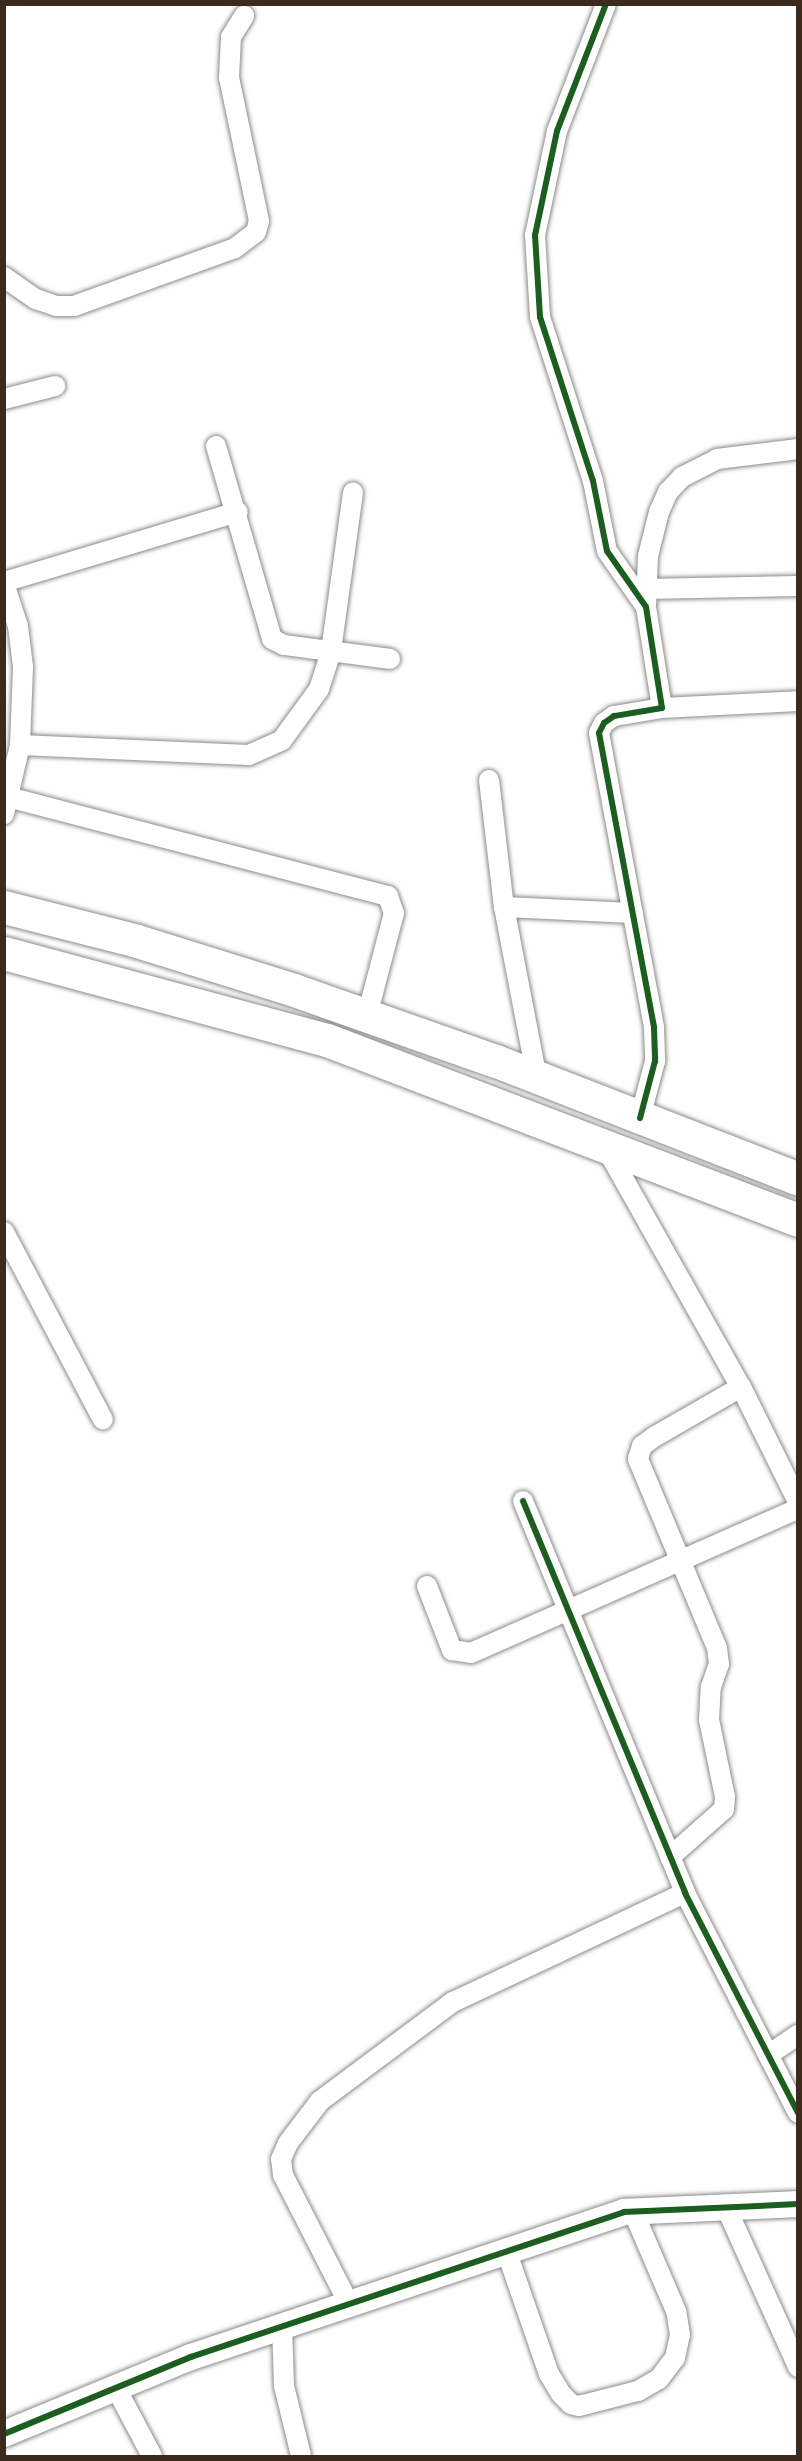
<!DOCTYPE html>
<html>
<head>
<meta charset="utf-8">
<style>
  body { margin:0 }
  #map { position:relative; width:802px; height:2461px; overflow:hidden; background:#fff; font-family:"Architects Daughter",sans-serif }
  div>[style] { position:absolute }
  .roads { filter:drop-shadow(0 0 2px #8e8b88) drop-shadow(0 0 2px #8e8b88) }
  .minor>* { height:20px; margin:-10px; padding:0 10px; transform-origin:10px; border-radius:10px; background:#fff }
  .tertiary>* { height:26px; margin:-13px; padding:0 13px; transform-origin:13px; border-radius:13px; background:#fff }
  .trunk>* { height:33px; margin:-16.5px; padding:0 16.5px; transform-origin:16.5px; border-radius:16.5px; background:#fff }
  .cycleway>* { height:6px; margin:-3px; padding:0 3px; transform-origin:3px; border-radius:3px; background:#1b5e20 }
  span { translate:-50% -50%; white-space:nowrap; text-align:center; line-height:1.15; -webkit-text-stroke:4.5px #fff; paint-order:stroke }
  .frame { position:absolute; inset:0; border:6px solid #3b2a1e; pointer-events:none }
</style>
</head>
<body>
<div id="map">
  <div class="roads">
    <div class="minor">
      <i style="left:606px;top:4px;width:136px;rotate:111.1deg"></i>
      <i style="left:557px;top:131px;width:106px;rotate:101.9deg"></i>
      <i style="left:535px;top:235px;width:82px;rotate:86.5deg"></i>
      <i style="left:540px;top:317px;width:172px;rotate:72.1deg"></i>
      <i style="left:593px;top:481px;width:71px;rotate:78.7deg"></i>
      <i style="left:607px;top:551px;width:68px;rotate:55.1deg"></i>
      <i style="left:646px;top:607px;width:102px;rotate:81deg"></i>
      <i style="left:662px;top:708px;width:49px;rotate:170.5deg"></i>
      <i style="left:614px;top:716px;width:12px;rotate:145deg"></i>
      <i style="left:604px;top:723px;width:11px;rotate:117deg"></i>
      <i style="left:599px;top:733px;width:300px;rotate:79.4deg"></i>
      <i style="left:654px;top:1028px;width:33px;rotate:88deg"></i>
      <i style="left:655px;top:1061px;width:59px;rotate:104.7deg"></i>
      <i style="left:4px;top:277px;width:39px;rotate:35deg"></i>
      <i style="left:36px;top:299px;width:21px;rotate:19deg"></i>
      <i style="left:56px;top:306px;width:18px"></i>
      <i style="left:74px;top:306px;width:171px;rotate:-19.8deg"></i>
      <i style="left:235px;top:248px;width:26px;rotate:-37deg"></i>
      <i style="left:256px;top:232px;width:11px;rotate:-75deg"></i>
      <i style="left:259px;top:221px;width:146px;rotate:-101.8deg"></i>
      <i style="left:229px;top:78px;width:41px;rotate:-87.2deg"></i>
      <i style="left:231px;top:37px;width:25px;rotate:-58deg"></i>
      <i style="left:4px;top:399px;width:53px;rotate:-14.3deg"></i>
      <i style="left:216px;top:446px;width:201px;rotate:73.8deg"></i>
      <i style="left:272px;top:639px;width:13px;rotate:27deg"></i>
      <i style="left:284px;top:645px;width:107px;rotate:7.5deg"></i>
      <i style="left:4px;top:582px;width:244px;rotate:-16.7deg"></i>
      <i style="left:4px;top:583px;width:45px;rotate:72deg"></i>
      <i style="left:18px;top:626px;width:41px;rotate:83deg"></i>
      <i style="left:23px;top:667px;width:78px;rotate:92.2deg"></i>
      <i style="left:20px;top:745px;width:71px;rotate:103.1deg"></i>
      <i style="left:645px;top:589px;width:153px;rotate:-1.1deg"></i>
      <i style="left:646px;top:607px;width:51px;rotate:-87.8deg"></i>
      <i style="left:648px;top:556px;width:45px;rotate:-76deg"></i>
      <i style="left:659px;top:512px;width:22px;rotate:-66deg"></i>
      <i style="left:668px;top:492px;width:21px;rotate:-47deg"></i>
      <i style="left:682px;top:477px;width:39px;rotate:-27deg"></i>
      <i style="left:717px;top:459px;width:82px;rotate:-7deg"></i>
      <i style="left:662px;top:708px;width:136px;rotate:-2.9deg"></i>
      <i style="left:20px;top:745px;width:229px;rotate:2.5deg"></i>
      <i style="left:249px;top:755px;width:36px;rotate:-24deg"></i>
      <i style="left:282px;top:740px;width:63px;rotate:-54deg"></i>
      <i style="left:319px;top:689px;width:40px;rotate:-72deg"></i>
      <i style="left:331px;top:651px;width:160px;rotate:-82.1deg"></i>
      <i style="left:489px;top:780px;width:128px;rotate:83.3deg"></i>
      <i style="left:504px;top:907px;width:174px;rotate:79.1deg"></i>
      <i style="left:4px;top:796px;width:397px;rotate:14.6deg"></i>
      <i style="left:388px;top:896px;width:18px;rotate:71deg"></i>
      <i style="left:394px;top:913px;width:106px;rotate:104.7deg"></i>
      <i style="left:504px;top:907px;width:129px;rotate:2.7deg"></i>
      <i style="left:605px;top:1146px;width:277px;rotate:60.6deg"></i>
      <i style="left:741px;top:1387px;width:128px;rotate:63.6deg"></i>
      <i style="left:4px;top:1232px;width:212px;rotate:62.2deg"></i>
      <i style="left:523px;top:1501px;width:424px;rotate:67.5deg"></i>
      <i style="left:685px;top:1893px;width:247px;rotate:62.8deg"></i>
      <i style="left:427px;top:1586px;width:69px;rotate:68.7deg"></i>
      <i style="left:452px;top:1650px;width:19px;rotate:9deg"></i>
      <i style="left:471px;top:1653px;width:357px;rotate:-23.8deg"></i>
      <i style="left:670px;top:1857px;width:72px;rotate:-41.6deg"></i>
      <i style="left:724px;top:1809px;width:12px;rotate:-85deg"></i>
      <i style="left:725px;top:1797px;width:79px;rotate:-101.7deg"></i>
      <i style="left:709px;top:1720px;width:33px;rotate:-87deg"></i>
      <i style="left:711px;top:1687px;width:24px;rotate:-71deg"></i>
      <i style="left:719px;top:1664px;width:16px;rotate:-97deg"></i>
      <i style="left:717px;top:1648px;width:205px;rotate:-112.7deg"></i>
      <i style="left:638px;top:1459px;width:14px;rotate:-73deg"></i>
      <i style="left:642px;top:1446px;width:15px;rotate:-37deg"></i>
      <i style="left:654px;top:1437px;width:100px;rotate:-29.9deg"></i>
      <i style="left:768px;top:2055px;width:36px;rotate:-34deg"></i>
      <i style="left:725px;top:2205px;width:178px;rotate:65.7deg"></i>
      <i style="left:506px;top:2250px;width:131px;rotate:70.9deg"></i>
      <i style="left:549px;top:2374px;width:23px;rotate:59deg"></i>
      <i style="left:561px;top:2394px;width:14px;rotate:45deg"></i>
      <i style="left:571px;top:2404px;width:8px;rotate:14deg"></i>
      <i style="left:579px;top:2406px;width:61px;rotate:-14.3deg"></i>
      <i style="left:638px;top:2391px;width:24px;rotate:-30deg"></i>
      <i style="left:659px;top:2379px;width:26px;rotate:-53deg"></i>
      <i style="left:675px;top:2358px;width:24px;rotate:-78deg"></i>
      <i style="left:680px;top:2335px;width:24px;rotate:-99deg"></i>
      <i style="left:676px;top:2311px;width:109px;rotate:-113.3deg"></i>
      <i style="left:348px;top:2302px;width:143px;rotate:-117.1deg"></i>
      <i style="left:283px;top:2175px;width:16px;rotate:-97deg"></i>
      <i style="left:281px;top:2159px;width:17px;rotate:-66deg"></i>
      <i style="left:288px;top:2143px;width:53px;rotate:-52.7deg"></i>
      <i style="left:320px;top:2101px;width:166px;rotate:-36.7deg"></i>
      <i style="left:453px;top:2002px;width:256px;rotate:-25.2deg"></i>
      <i style="left:282px;top:2325px;width:61px;rotate:88.1deg"></i>
      <i style="left:284px;top:2386px;width:72px;rotate:76.3deg"></i>
      <i style="left:116px;top:2388px;width:77px;rotate:62.1deg"></i>
    </div>
    <div class="tertiary">
      <i style="left:4px;top:2434px;width:202px;rotate:-22.4deg"></i>
      <i style="left:191px;top:2357px;width:457px;rotate:-18.5deg"></i>
      <i style="left:624px;top:2212px;width:174px;rotate:-2.6deg"></i>
    </div>
    <div class="trunk">
      <i style="left:4px;top:907px;width:137px;rotate:14.3deg"></i>
      <i style="left:137px;top:941px;width:164px;rotate:17.3deg"></i>
      <i style="left:294px;top:990px;width:214px;rotate:19.4deg"></i>
      <i style="left:496px;top:1061px;width:324px;rotate:21.3deg"></i>
      <i style="left:4px;top:953px;width:335px;rotate:15.1deg"></i>
      <i style="left:327px;top:1040px;width:504px;rotate:20.92deg"></i>
    </div>
  </div>
  <div class="cycleway">
    <i style="left:606px;top:4px;width:136px;rotate:111.1deg"></i>
    <i style="left:557px;top:131px;width:106px;rotate:101.9deg"></i>
    <i style="left:535px;top:235px;width:82px;rotate:86.5deg"></i>
    <i style="left:540px;top:317px;width:172px;rotate:72.1deg"></i>
    <i style="left:593px;top:481px;width:71px;rotate:78.7deg"></i>
    <i style="left:607px;top:551px;width:68px;rotate:55.1deg"></i>
    <i style="left:646px;top:607px;width:102px;rotate:81deg"></i>
    <i style="left:662px;top:708px;width:49px;rotate:170.5deg"></i>
    <i style="left:614px;top:716px;width:12px;rotate:145deg"></i>
    <i style="left:604px;top:723px;width:11px;rotate:117deg"></i>
    <i style="left:599px;top:733px;width:300px;rotate:79.4deg"></i>
    <i style="left:654px;top:1028px;width:33px;rotate:88deg"></i>
    <i style="left:655px;top:1061px;width:59px;rotate:104.7deg"></i>
    <i style="left:523px;top:1501px;width:424px;rotate:67.5deg"></i>
    <i style="left:685px;top:1893px;width:247px;rotate:62.8deg"></i>
    <i style="left:4px;top:2434px;width:202px;rotate:-22.4deg"></i>
    <i style="left:191px;top:2357px;width:457px;rotate:-18.5deg"></i>
    <i style="left:624px;top:2212px;width:174px;rotate:-2.6deg"></i>
  </div>
  <div class="frame"></div>
</div>
</body>
</html>
